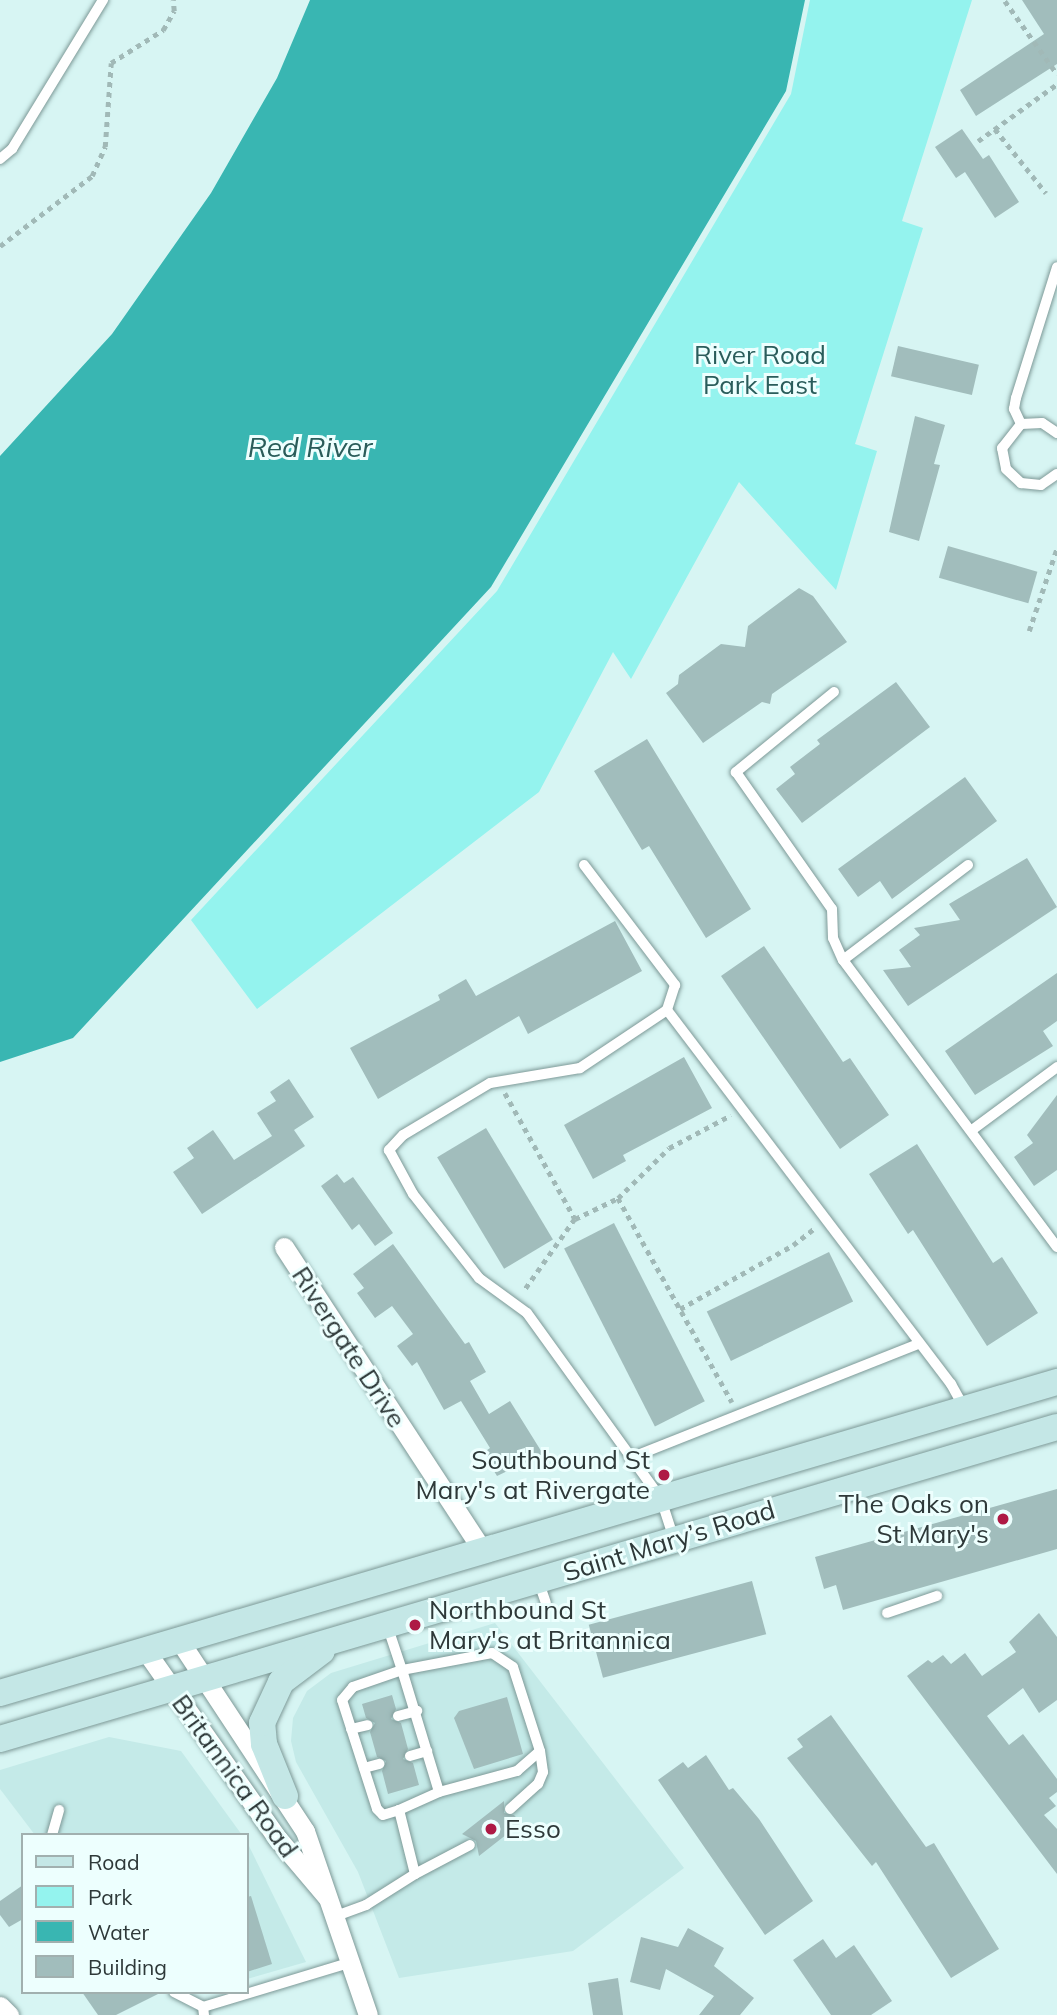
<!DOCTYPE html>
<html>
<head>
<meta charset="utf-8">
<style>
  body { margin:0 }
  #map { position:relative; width:1057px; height:2015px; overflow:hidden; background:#d7f5f3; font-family:Mulish,sans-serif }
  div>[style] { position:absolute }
  .built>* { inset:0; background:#c4eae8 }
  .green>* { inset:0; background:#94f3ee }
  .water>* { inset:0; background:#39b6b2 }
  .building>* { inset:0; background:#a1bdbc; transform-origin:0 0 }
  .path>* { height:4.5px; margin-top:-2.25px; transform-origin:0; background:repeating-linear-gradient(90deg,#a1b9b7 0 5px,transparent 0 10px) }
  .roads { filter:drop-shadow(0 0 2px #7d9997) drop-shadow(0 0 2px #7d9997) }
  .lane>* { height:10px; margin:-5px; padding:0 5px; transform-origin:5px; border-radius:5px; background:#fff }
  .street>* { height:19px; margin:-9.5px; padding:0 9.5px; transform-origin:9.5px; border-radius:9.5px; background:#fff }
  .secondary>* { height:26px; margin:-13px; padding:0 13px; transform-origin:13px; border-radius:13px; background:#c4e7e6 }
  .dots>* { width:19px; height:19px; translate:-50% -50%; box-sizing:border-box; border:4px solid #edfffe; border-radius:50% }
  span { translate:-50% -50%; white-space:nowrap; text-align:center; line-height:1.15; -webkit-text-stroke:6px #edfffe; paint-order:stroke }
  .park-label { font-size:26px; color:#2a5d5b }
  .street-label { font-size:26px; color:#2e3939 }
  .poi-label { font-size:26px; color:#2e3939 }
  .right { translate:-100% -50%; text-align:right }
  .left { translate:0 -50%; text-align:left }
  .water-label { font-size:28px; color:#2a5d5a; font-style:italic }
  .legend { position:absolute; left:21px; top:1833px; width:228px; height:161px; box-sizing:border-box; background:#edfffe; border:2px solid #a1b0af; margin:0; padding:9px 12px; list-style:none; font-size:21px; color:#2e3939 }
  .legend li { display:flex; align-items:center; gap:14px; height:35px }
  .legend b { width:35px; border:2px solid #a1b0af }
</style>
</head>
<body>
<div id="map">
  <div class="built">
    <i style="clip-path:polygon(495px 1623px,684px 1868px,573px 1951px,399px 1978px,358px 1872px,296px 1762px,291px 1741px,293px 1718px,307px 1691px,331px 1673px)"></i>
    <i style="clip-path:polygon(109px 1737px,181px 1751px,242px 1835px,35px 1835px,0 1789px,0 1770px)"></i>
    <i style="clip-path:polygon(247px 1842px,306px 1962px,247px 1979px)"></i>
  </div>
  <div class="green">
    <i style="clip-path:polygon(810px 0,972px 0,902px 221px,923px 228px,855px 444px,877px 451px,836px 590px,739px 482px,631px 679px,613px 652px,539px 792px,257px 1009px,191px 920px,497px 591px,791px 94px)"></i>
  </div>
  <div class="water">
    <i style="clip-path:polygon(310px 0,805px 0,786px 91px,491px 587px,73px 1038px,0 1062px,0 456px,112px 334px,211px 193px,277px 78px)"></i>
  </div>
  <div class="building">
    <i style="clip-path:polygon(1022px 0,1057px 0,1057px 64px,976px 116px,960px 90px,1044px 34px)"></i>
    <i style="clip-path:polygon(962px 129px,983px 159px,989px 155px,1019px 202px,995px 218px,965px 172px,956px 178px,935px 147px)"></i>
    <i style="left:898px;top:346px;width:83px;height:31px;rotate:13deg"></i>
    <i style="clip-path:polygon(915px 416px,945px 425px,934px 464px,940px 465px,919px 541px,889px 532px)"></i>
    <i style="left:948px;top:546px;width:93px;height:33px;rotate:16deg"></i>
    <i style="clip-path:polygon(799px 588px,813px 596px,847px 642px,772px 694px,770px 704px,762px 702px,703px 743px,666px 693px,678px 684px,679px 675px,721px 644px,745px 647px,748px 626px)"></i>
    <i style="clip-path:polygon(896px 682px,930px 727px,802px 823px,776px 789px,795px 774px,790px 767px,820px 744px,817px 740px)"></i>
    <i style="clip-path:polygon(647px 739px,751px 909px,706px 938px,649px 846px,642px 850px,594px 771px)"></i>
    <i style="clip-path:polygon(965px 777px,997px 821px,892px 899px,880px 881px,858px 897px,838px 869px)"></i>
    <i style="clip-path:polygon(1027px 858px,1057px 907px,908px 1006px,883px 970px,911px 967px,899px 950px,920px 935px,914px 928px,960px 920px,949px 904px)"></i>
    <i style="clip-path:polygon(615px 921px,642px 971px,528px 1034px,519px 1016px,378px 1099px,350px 1048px,440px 1000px,438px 995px,466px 979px,476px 996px)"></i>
    <i style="clip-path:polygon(764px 946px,843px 1062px,850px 1058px,889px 1115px,840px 1149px,721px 976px)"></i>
    <i style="clip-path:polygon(1057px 973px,1057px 1021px,1043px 1031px,1053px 1046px,975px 1095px,945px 1051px)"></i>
    <i style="clip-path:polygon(684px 1057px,712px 1108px,623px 1155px,626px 1161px,593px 1179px,564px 1125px)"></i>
    <i style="clip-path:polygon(289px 1079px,314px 1117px,294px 1130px,305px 1146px,202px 1214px,173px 1172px,194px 1158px,187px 1148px,213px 1130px,234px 1160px,272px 1136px,257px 1113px,276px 1101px,270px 1092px)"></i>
    <i style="clip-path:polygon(1057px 1095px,1057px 1170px,1034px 1186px,1014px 1157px,1033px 1143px,1027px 1135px)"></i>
    <i style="left:486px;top:1128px;width:130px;height:57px;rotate:59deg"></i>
    <i style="clip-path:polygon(917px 1144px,993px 1263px,1002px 1257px,1038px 1313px,987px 1346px,913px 1230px,908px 1234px,869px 1174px)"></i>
    <i style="clip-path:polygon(337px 1174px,344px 1183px,353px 1177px,393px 1233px,375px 1246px,359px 1224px,352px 1230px,321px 1186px)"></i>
    <i style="left:614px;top:1223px;width:200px;height:56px;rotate:63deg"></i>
    <i style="clip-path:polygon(393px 1244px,465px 1344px,469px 1342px,486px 1372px,470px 1381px,489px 1414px,510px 1401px,543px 1454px,497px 1476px,483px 1453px,490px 1448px,461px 1401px,444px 1410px,417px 1362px,412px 1366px,397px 1346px,413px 1334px,392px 1306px,375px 1318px,357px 1293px,364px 1288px,353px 1274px)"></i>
    <i style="left:829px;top:1252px;width:55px;height:136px;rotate:64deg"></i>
    <i style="clip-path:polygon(1057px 1489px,1057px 1549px,843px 1610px,836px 1585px,824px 1589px,815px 1557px)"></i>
    <i style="left:752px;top:1581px;width:55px;height:169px;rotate:75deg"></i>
    <i style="clip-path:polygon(1039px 1613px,1057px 1637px,1057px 1700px,1039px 1713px,1023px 1688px,987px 1716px,1009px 1745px,1023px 1734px,1057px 1779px,1057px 1792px,1049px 1798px,1056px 1806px,1044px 1815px,1057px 1829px,1057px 1874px,907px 1676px,928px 1660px,932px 1663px,943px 1655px,951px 1664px,965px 1653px,982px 1676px,1016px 1652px,1009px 1642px)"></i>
    <i style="clip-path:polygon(392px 1695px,396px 1709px,391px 1719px,401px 1723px,408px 1749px,403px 1759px,413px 1763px,419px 1785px,388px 1794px,382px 1771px,386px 1761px,377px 1757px,370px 1732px,375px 1723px,366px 1718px,362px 1704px)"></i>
    <i style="clip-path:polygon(507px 1697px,523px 1754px,474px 1769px,454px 1718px,459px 1711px)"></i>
    <i style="clip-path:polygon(831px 1715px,926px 1847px,934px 1843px,999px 1949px,951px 1978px,876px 1862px,872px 1866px,787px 1758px,803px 1747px,797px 1739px)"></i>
    <i style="clip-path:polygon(706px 1755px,729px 1790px,733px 1788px,759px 1819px,813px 1901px,765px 1935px,658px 1780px,683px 1762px,688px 1768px)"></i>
    <i style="clip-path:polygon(504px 1801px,504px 1813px,514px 1815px,521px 1823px,479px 1856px,476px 1841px,462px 1834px)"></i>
    <i style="clip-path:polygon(23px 1885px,23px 1919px,9px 1927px,0 1915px,0 1901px)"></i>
    <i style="clip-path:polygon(251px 1896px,272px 1964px,247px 1972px,247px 1897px)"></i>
    <i style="clip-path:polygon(688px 1928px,724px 1948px,714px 1966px,754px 1998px,740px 2015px,699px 2015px,714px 1996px,666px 1969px,660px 1990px,630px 1982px,641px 1937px,678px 1947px)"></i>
    <i style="clip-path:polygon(823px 1939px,836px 1958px,854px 1945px,892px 2001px,871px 2015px,831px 2015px,793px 1960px)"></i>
    <i style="clip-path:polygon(618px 1978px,623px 2015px,593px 2015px,588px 1983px)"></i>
    <i style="clip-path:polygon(82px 1992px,162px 1992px,116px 2015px,98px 2015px)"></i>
  </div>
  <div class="path">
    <i style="left:1005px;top:1px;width:90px;rotate:54.5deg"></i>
    <i style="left:995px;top:129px;width:82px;rotate:51.4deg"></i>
    <i style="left:978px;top:141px;width:97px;rotate:-35.8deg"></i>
    <i style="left:0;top:246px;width:116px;rotate:-37.3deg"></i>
    <i style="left:92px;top:176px;width:32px;rotate:-66deg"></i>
    <i style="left:105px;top:147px;width:84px;rotate:-85.9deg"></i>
    <i style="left:111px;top:63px;width:62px;rotate:-32.4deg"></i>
    <i style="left:163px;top:30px;width:22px;rotate:-60deg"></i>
    <i style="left:174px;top:11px;width:11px;rotate:-95deg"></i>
    <i style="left:1029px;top:631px;width:88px;rotate:-71.4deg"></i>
    <i style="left:505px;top:1093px;width:144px;rotate:60.9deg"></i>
    <i style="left:575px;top:1219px;width:88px;rotate:125.3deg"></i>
    <i style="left:618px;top:1198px;width:234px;rotate:60.8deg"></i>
    <i style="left:575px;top:1219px;width:48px;rotate:-26deg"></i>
    <i style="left:618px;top:1198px;width:71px;rotate:-44.4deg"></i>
    <i style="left:669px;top:1148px;width:70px;rotate:-28deg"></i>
    <i style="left:680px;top:1309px;width:130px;rotate:-29.5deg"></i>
    <i style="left:793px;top:1245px;width:28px;rotate:-38deg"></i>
  </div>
  <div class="roads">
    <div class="lane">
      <i style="left:0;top:159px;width:16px;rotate:-40deg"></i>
      <i style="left:12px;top:149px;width:175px;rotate:-58.6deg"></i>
      <i style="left:1021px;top:424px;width:17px;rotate:-115deg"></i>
      <i style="left:1014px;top:409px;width:11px;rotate:-80deg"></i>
      <i style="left:1016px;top:398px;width:137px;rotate:-72.6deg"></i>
      <i style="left:1057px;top:433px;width:18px;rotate:-146deg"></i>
      <i style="left:1042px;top:423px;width:21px;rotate:177deg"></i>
      <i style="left:1021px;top:424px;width:31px;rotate:128deg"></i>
      <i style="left:1002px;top:448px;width:21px;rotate:79deg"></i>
      <i style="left:1006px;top:469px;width:21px;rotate:43deg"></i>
      <i style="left:1021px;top:483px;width:20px;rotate:6deg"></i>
      <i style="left:1041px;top:485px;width:19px;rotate:-35deg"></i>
      <i style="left:834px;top:692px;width:127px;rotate:140.8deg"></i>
      <i style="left:736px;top:772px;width:167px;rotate:55deg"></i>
      <i style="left:832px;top:909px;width:29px;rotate:88deg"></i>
      <i style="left:833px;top:938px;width:24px;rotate:66deg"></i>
      <i style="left:843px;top:960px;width:358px;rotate:53.3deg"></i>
      <i style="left:584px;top:865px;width:151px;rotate:52.8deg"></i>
      <i style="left:675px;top:985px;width:26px;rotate:108deg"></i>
      <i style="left:667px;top:1010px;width:470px;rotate:52.8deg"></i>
      <i style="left:951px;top:1384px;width:29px;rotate:61deg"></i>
      <i style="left:843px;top:960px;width:157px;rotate:-37.2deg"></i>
      <i style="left:667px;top:1010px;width:105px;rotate:146.3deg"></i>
      <i style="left:580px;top:1068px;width:91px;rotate:170.5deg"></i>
      <i style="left:490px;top:1083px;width:101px;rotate:149.1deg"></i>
      <i style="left:403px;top:1135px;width:21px;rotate:133deg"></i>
      <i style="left:389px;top:1150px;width:50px;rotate:61.4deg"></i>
      <i style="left:413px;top:1194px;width:107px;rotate:51.8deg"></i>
      <i style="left:479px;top:1278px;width:59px;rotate:36.1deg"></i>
      <i style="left:527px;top:1313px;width:229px;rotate:54.2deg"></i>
      <i style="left:661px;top:1499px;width:42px;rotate:72deg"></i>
      <i style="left:972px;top:1130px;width:106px;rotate:-36.5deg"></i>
      <i style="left:630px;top:1458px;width:310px;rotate:-21.6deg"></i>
      <i style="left:538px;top:1580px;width:24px;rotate:71deg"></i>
      <i style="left:887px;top:1613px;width:53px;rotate:-18.8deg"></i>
      <i style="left:387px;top:1625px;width:47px;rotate:71.6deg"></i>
      <i style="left:402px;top:1670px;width:52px;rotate:160.9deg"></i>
      <i style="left:353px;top:1687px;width:17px;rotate:130deg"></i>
      <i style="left:342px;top:1700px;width:114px;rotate:72.2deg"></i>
      <i style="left:377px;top:1809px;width:8px;rotate:45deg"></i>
      <i style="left:383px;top:1815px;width:17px;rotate:-17deg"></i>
      <i style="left:398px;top:1716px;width:20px;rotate:-15deg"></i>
      <i style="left:351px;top:1729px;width:17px;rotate:-13deg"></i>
      <i style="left:410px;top:1756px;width:18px;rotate:-16deg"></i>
      <i style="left:364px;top:1768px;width:16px;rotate:-15deg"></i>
      <i style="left:510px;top:1809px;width:38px;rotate:-42deg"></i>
      <i style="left:538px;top:1784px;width:13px;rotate:-67deg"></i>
      <i style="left:543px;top:1772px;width:21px;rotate:-98deg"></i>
      <i style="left:52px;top:1835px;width:26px;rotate:-74deg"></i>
      <i style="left:415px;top:1874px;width:62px;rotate:-27.8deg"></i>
      <i style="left:336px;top:1916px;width:32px;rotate:-20deg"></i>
      <i style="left:366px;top:1905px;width:58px;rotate:-32.3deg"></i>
      <i style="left:415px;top:1874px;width:66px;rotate:-104deg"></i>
      <i style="left:399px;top:1810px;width:44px;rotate:-24.2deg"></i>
      <i style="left:439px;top:1792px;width:81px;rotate:-15.1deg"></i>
      <i style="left:517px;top:1771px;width:30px;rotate:-41deg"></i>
      <i style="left:540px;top:1751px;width:88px;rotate:-107.8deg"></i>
      <i style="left:513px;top:1667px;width:25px;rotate:-146deg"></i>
      <i style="left:492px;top:1653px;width:92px;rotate:169.3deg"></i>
      <i style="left:402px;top:1670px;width:127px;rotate:73.1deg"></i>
      <i style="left:174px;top:1992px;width:33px;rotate:27deg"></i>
      <i style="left:204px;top:2015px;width:8px;rotate:-97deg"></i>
      <i style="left:203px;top:2007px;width:156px;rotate:-16.8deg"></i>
    </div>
    <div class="street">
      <i style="left:284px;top:1247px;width:363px;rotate:56.8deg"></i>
      <i style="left:179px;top:1640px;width:229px;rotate:56.6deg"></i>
      <i style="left:305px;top:1831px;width:194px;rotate:71.1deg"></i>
      <i style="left:145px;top:1650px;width:231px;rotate:54.9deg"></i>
      <i style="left:278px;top:1839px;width:76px;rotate:49.8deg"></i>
      <i style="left:0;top:2006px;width:13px;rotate:45deg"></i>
    </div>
    <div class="secondary">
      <i style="left:0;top:1693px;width:1102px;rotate:-16.4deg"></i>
      <i style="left:0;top:1739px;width:1102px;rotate:-16.45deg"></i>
      <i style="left:285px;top:1796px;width:56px;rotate:-112deg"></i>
      <i style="left:264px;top:1744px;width:21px;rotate:-95deg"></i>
      <i style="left:262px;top:1723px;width:45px;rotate:-65.1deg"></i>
      <i style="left:281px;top:1682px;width:51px;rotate:-37.1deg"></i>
    </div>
  </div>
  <div class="dots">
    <i style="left:664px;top:1475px;background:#ae1a45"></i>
    <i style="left:1003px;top:1519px;background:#ae1a45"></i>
    <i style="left:415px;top:1625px;background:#ae1a45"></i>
    <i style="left:491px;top:1829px;background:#ae1a45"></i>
  </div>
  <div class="park-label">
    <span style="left:760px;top:370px">River Road<br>Park East</span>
  </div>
  <div class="street-label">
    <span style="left:349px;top:1347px;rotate:57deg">Rivergate Drive</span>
    <span style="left:669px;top:1541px;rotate:-17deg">Saint Mary’s Road</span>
    <span style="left:235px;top:1776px;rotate:54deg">Britannica Road</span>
  </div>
  <div class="poi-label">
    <span class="right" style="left:650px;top:1475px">Southbound St<br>Mary's at Rivergate</span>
    <span class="right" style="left:989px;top:1519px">The Oaks on<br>St Mary's</span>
    <span class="left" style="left:429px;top:1625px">Northbound St<br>Mary's at Britannica</span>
    <span class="left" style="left:505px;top:1829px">Esso</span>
  </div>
  <div class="water-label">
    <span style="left:310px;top:447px">Red River</span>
  </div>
  <ul class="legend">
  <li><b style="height:9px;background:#c4e7e6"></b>Road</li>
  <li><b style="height:19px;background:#94f3ee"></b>Park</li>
  <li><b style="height:19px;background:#39b6b2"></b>Water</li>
  <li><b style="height:19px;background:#a1bdbc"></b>Building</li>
  </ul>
</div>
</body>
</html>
